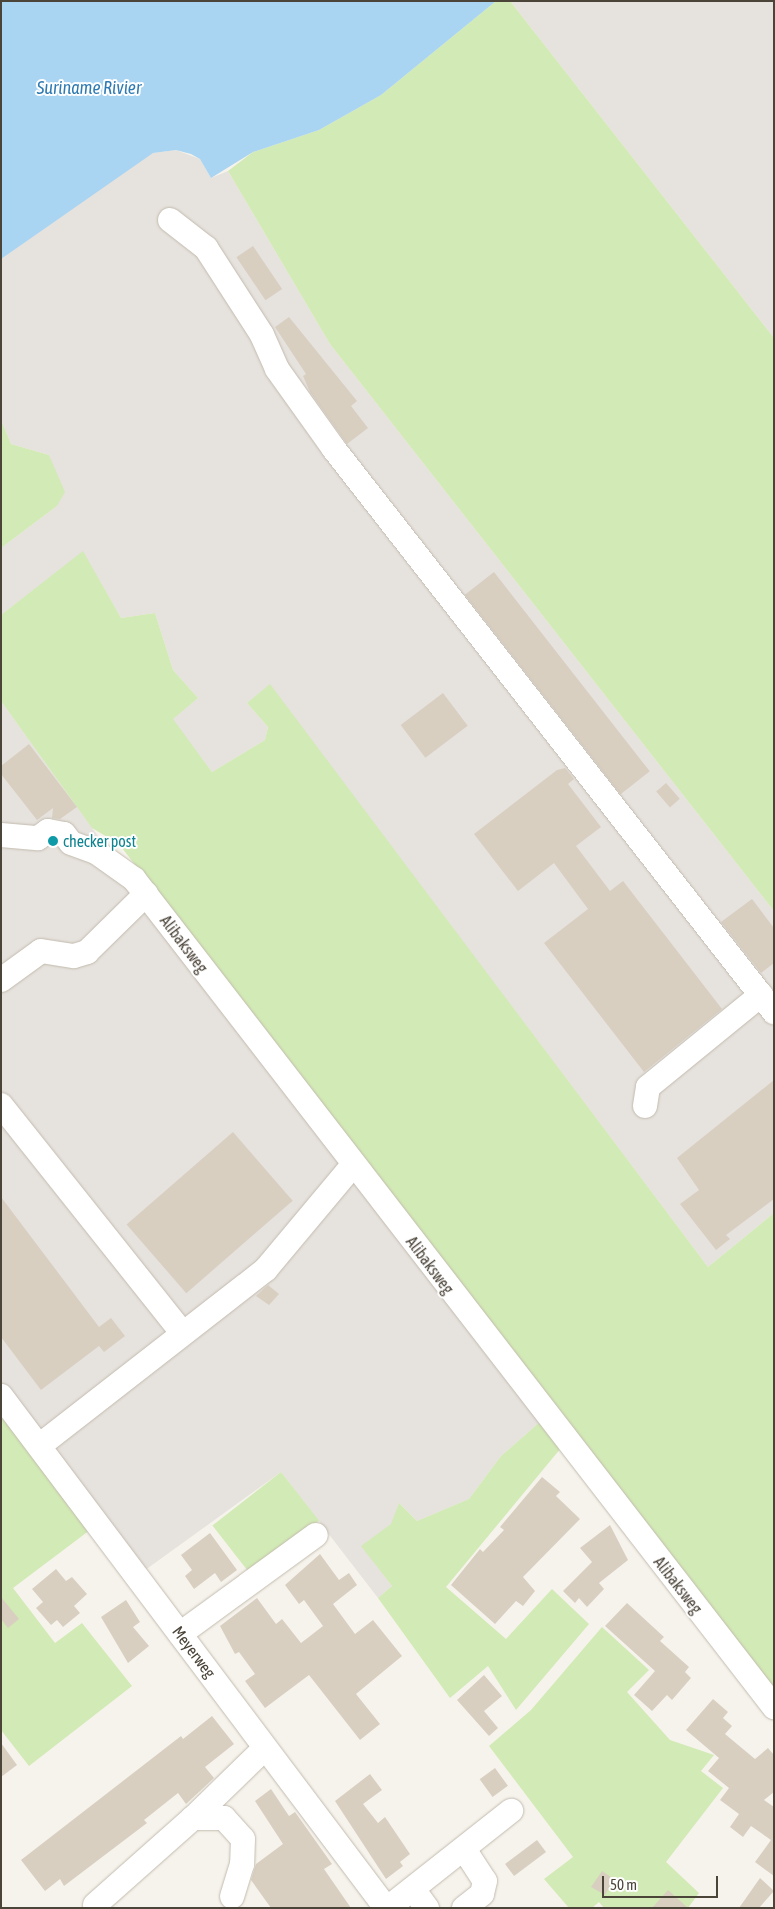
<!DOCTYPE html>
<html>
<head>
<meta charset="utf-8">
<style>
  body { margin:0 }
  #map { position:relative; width:775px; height:1909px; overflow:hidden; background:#f6f3ec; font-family:"Asap Condensed",sans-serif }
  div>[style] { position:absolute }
  .industrial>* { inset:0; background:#e6e2dd }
  .green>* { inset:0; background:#d2eab5; transform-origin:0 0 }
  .water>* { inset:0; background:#a9d4f2 }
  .building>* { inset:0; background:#d8cfc1; transform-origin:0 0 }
  .roads { filter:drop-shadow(0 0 1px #c2bbae) drop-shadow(0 0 1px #c2bbae) }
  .minor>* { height:24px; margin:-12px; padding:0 12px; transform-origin:12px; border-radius:12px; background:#fff }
  .dots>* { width:14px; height:14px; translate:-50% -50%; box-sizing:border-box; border:2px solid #fff; border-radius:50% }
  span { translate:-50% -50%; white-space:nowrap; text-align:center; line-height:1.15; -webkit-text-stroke:4px #fff; paint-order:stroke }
  .culture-label { font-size:16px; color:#0d838f }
  .left { translate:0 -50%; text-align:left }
  .street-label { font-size:16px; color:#4b4439 }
  .water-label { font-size:18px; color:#2e7ab2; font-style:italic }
  .frame { position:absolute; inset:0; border:2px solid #4b4439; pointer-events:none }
  .scale { position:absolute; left:602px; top:1876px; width:116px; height:22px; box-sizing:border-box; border:2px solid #4b4439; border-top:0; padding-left:6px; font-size:15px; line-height:18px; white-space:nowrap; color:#4b4439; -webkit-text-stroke:4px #fff; paint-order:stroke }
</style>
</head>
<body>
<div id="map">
  <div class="industrial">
    <i style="clip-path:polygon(510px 1px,774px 1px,774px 338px)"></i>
    <i style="clip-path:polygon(176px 150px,200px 159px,211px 178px,228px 171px,330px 344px,774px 911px,774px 1213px,708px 1267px,270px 685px,247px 703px,268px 727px,265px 740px,212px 772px,172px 719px,198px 698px,173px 670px,155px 613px,121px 618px,83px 552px,1px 615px,1px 548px,57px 506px,49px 455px,11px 444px,1px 420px,1px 259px,139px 160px,153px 153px)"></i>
    <i style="clip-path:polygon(1px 701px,223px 1010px,541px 1421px,501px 1456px,469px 1499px,417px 1521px,399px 1503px,392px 1524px,362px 1546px,392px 1586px,378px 1598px,281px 1472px,141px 1573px,1px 1385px)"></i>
  </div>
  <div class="green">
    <i style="clip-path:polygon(496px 1px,510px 1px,774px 338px,774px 911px,330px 344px,228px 171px,253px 152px,319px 130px,381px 95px)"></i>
    <i style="clip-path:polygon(1px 420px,11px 444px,49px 455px,65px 492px,57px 506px,1px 548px)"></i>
    <i style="clip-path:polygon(83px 551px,121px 618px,155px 613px,173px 670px,198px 698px,173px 719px,212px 772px,265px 740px,268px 727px,247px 703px,270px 684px,708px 1267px,774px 1213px,774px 1694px,119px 844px,92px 828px,1px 701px,1px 615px)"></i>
    <i style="clip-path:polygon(1px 1413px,90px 1530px,13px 1588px,55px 1643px,82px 1623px,132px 1686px,29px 1766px,1px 1730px)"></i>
    <i style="clip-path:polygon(541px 1421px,561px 1448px,446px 1587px,506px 1639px,552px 1589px,589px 1624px,516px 1710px,488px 1666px,450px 1698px,378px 1598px,392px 1586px,361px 1546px,391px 1524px,399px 1503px,417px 1521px,469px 1499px,501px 1456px)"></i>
    <i style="left:281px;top:1472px;width:62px;height:87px;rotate:52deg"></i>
    <i style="clip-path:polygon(602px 1627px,649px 1670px,627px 1692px,670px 1740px,714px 1755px,701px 1771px,723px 1788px,666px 1862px,699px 1893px,688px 1908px,604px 1908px,599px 1902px,592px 1908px,569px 1908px,544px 1879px,573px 1857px,489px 1746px,531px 1710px)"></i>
  </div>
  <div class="water">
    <i style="clip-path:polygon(1px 1px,496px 1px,381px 95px,319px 130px,253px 152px,211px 178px,200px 159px,191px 154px,176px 150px,153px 153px,1px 259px)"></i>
  </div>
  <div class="building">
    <i style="left:253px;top:246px;width:52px;height:20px;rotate:56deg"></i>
    <i style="clip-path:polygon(289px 317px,357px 401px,351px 406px,368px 428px,347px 444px,310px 392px,303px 376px,306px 374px,275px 327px)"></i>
    <i style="left:494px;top:572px;width:253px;height:37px;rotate:52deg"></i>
    <i style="left:443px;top:693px;width:41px;height:53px;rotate:53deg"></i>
    <i style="clip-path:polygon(29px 744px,77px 807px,60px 819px,52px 818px,53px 808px,37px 820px,1px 774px,1px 766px)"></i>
    <i style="clip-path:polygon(565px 768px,574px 779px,568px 784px,601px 827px,576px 846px,610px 891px,623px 881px,722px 1009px,644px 1072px,544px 943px,588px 909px,554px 863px,518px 891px,474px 834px,557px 770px)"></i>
    <i style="left:666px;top:783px;width:21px;height:13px;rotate:49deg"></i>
    <i style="clip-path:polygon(752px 899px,774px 928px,774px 963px,761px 973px,721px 922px)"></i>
    <i style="clip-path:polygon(774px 1080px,774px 1199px,726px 1235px,730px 1239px,716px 1250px,680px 1204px,699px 1190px,677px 1158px)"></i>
    <i style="left:233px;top:1132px;width:91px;height:141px;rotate:49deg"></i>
    <i style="clip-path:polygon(1px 1197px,99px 1327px,111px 1318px,125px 1336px,104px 1352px,99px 1346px,41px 1390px,1px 1337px)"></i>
    <i style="clip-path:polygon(268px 1285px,279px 1294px,269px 1305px,256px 1296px)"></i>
    <i style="clip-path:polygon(542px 1477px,560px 1492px,556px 1496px,580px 1519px,523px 1577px,535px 1591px,523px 1606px,516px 1601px,495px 1624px,451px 1585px,480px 1549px,483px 1552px,504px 1530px,500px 1527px)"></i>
    <i style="clip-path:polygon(610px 1525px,628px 1560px,599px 1583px,604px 1589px,587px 1607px,579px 1598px,575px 1603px,563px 1591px,592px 1562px,580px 1548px)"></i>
    <i style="clip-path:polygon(210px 1533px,237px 1570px,221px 1582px,215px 1573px,194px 1589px,185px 1576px,192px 1570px,181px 1555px)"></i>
    <i style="clip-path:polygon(320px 1554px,339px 1580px,349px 1573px,357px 1585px,333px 1604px,355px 1634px,373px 1620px,402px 1656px,356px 1694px,380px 1724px,360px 1740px,309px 1675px,265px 1708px,245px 1681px,255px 1674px,239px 1652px,235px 1654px,220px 1626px,257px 1598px,276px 1624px,282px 1619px,301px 1643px,323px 1626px,304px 1600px,299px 1604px,285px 1585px)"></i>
    <i style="clip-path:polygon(56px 1569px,66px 1581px,72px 1577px,87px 1594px,74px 1606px,80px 1613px,63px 1627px,57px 1620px,51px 1625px,36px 1608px,43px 1602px,32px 1589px)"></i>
    <i style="clip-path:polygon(1px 1597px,19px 1619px,8px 1628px,1px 1619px)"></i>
    <i style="clip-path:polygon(126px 1600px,140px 1622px,133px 1627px,149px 1646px,128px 1663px,101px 1617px)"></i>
    <i style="clip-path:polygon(627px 1603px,664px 1637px,660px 1641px,689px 1667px,685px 1672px,691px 1678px,672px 1700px,667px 1695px,652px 1711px,634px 1695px,655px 1671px,605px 1626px)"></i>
    <i style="clip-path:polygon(484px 1675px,502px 1696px,484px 1711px,498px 1728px,489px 1736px,457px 1700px)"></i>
    <i style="clip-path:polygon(713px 1699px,728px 1712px,723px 1718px,732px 1726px,725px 1734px,755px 1759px,768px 1748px,774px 1755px,774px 1792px,764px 1800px,774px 1807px,774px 1876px,755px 1862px,771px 1840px,751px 1826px,743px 1837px,730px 1827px,739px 1814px,720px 1800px,729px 1788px,708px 1771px,719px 1758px,686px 1730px)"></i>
    <i style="clip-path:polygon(212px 1716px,234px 1744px,205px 1767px,214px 1778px,186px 1804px,178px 1793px,144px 1820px,147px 1823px,64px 1886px,60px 1879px,45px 1891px,21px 1860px,181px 1736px,183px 1739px)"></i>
    <i style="clip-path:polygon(1px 1743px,17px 1765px,1px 1777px)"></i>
    <i style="left:495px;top:1768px;width:22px;height:19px;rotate:54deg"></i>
    <i style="clip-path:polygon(370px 1774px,382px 1790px,363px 1804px,378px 1823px,385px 1817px,410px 1854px,400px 1862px,403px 1866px,386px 1879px,335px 1801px)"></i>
    <i style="clip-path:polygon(271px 1789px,289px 1816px,295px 1812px,332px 1864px,324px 1869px,351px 1908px,271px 1908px,251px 1880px,256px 1864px,283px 1844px,255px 1801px)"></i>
    <i style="left:537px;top:1840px;width:15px;height:40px;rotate:53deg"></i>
    <i style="clip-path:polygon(602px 1871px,614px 1879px,605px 1895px,591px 1887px)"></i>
    <i style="clip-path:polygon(760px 1878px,774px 1891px,759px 1908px,739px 1908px)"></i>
    <i style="clip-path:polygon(668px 1890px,688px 1908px,652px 1908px)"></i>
  </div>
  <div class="roads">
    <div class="minor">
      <i style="left:170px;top:220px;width:46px;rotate:37.9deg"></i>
      <i style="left:206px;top:248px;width:103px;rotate:57.2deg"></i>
      <i style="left:262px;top:335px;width:37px;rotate:66deg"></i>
      <i style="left:277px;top:369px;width:98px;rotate:54.5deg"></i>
      <i style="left:334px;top:449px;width:715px;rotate:51.99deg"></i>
      <i style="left:1px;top:835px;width:37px;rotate:5deg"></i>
      <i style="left:38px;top:838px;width:12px;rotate:-35deg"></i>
      <i style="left:48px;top:831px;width:16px;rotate:11deg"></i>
      <i style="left:64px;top:834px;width:11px;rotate:52deg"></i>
      <i style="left:71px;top:843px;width:27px;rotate:20deg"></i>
      <i style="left:96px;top:852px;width:47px;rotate:35.4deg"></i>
      <i style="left:134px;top:879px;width:1047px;rotate:52.3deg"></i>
      <i style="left:1px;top:980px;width:49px;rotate:-35.9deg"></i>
      <i style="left:41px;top:951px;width:33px;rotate:9deg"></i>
      <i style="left:74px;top:956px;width:14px;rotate:-17deg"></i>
      <i style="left:87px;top:952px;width:83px;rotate:-44.5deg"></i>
      <i style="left:1px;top:1105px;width:289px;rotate:51.5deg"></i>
      <i style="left:645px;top:1106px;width:19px;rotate:-81deg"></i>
      <i style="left:648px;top:1087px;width:146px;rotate:-39.2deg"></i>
      <i style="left:1px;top:1396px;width:641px;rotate:53.06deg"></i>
      <i style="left:39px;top:1446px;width:288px;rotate:-37.9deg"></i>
      <i style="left:266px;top:1269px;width:136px;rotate:-50.1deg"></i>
      <i style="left:180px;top:1634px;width:168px;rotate:-36.1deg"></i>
      <i style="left:193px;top:1818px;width:100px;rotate:-44.2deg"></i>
      <i style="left:464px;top:1849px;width:38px;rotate:57deg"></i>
      <i style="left:485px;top:1881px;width:13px;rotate:103deg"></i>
      <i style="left:482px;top:1894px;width:23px;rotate:142deg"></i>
      <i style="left:413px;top:1889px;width:24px;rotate:54deg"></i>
      <i style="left:95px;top:1905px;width:131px;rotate:-41.6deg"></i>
      <i style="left:193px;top:1818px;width:31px"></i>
      <i style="left:224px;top:1818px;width:28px;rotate:48deg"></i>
      <i style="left:243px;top:1839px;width:25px;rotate:92deg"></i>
      <i style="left:242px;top:1864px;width:34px;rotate:107deg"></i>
      <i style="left:388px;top:1908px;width:157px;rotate:-38.3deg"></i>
    </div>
  </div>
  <div class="dots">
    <i style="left:53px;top:841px;background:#0f9aa8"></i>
  </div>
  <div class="culture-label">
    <span class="left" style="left:63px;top:841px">checker post</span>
  </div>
  <div class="street-label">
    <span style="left:184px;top:944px;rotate:53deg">Alibaksweg</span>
    <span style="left:430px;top:1265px;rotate:53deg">Alibaksweg</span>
    <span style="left:678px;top:1585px;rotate:52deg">Alibaksweg</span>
    <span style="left:194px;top:1652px;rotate:53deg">Meyerweg</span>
  </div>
  <div class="water-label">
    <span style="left:89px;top:88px">Suriname Rivier</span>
  </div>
  <div class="frame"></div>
  <div class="scale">50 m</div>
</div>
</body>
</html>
